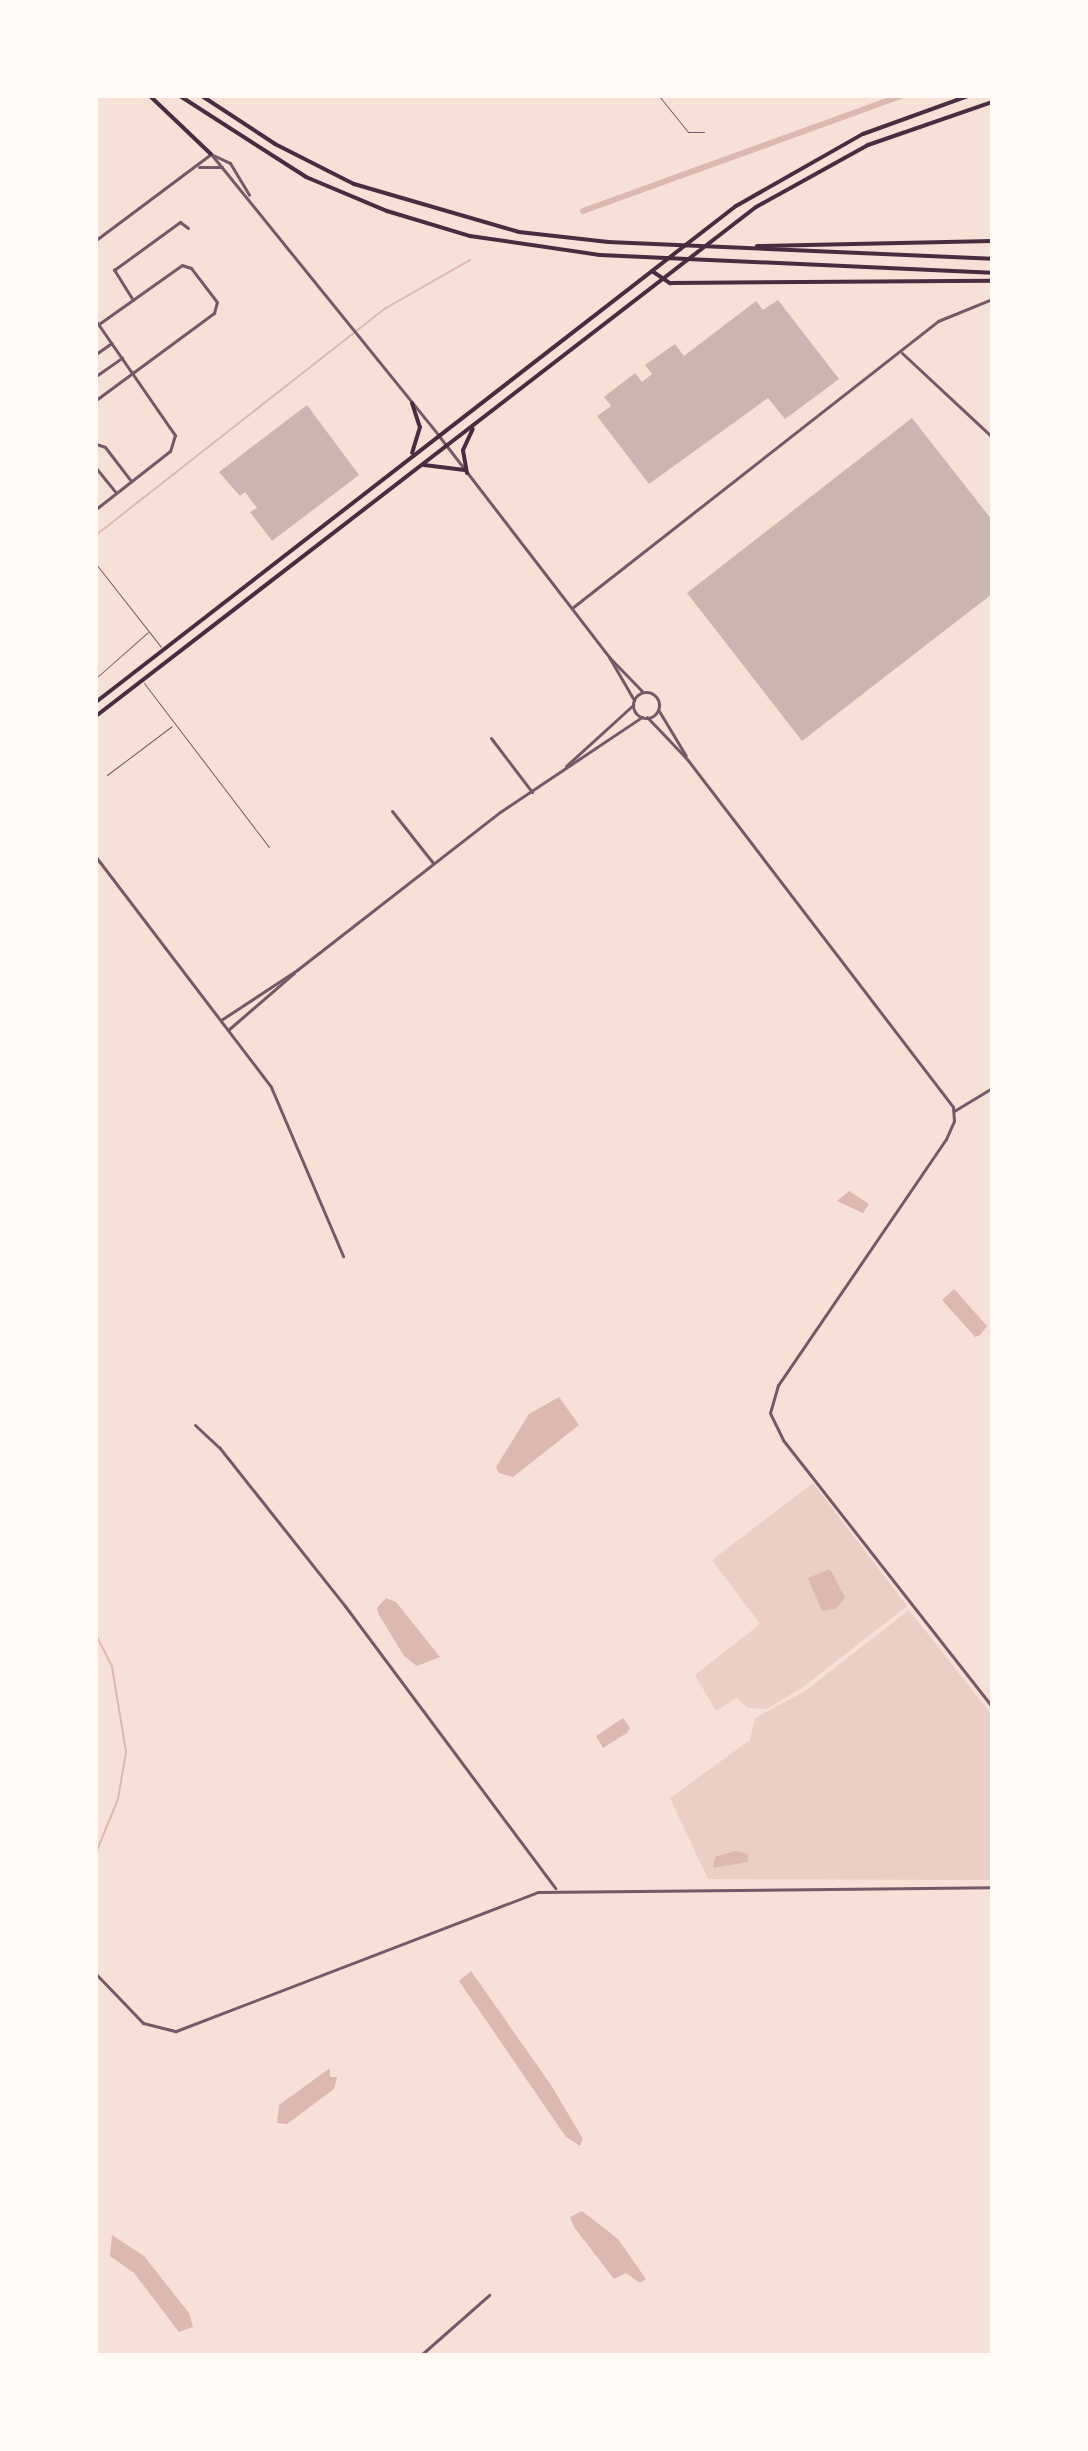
<!DOCTYPE html>
<html>
<head>
<meta charset="utf-8">
<style>
  body { margin:0 }
  #map { position:relative; width:1088px; height:2451px; overflow:hidden; background:#f7e1d7; font-family:Inter,sans-serif }
  div>[style] { position:absolute }
  .green>* { inset:0; background:#ebcfc5 }
  .water>* { inset:0; background:#dcb8b0 }
  .stream>* { height:2px; margin:-1px; padding:0 1px; transform-origin:1px; border-radius:1px; background:#dcb8b0 }
  .canal>* { height:6px; margin:-3px; padding:0 3px; transform-origin:3px; border-radius:3px; background:#dcb8b0 }
  .building>* { inset:0; background:#ccb4b1 }
  .service>* { height:1px; margin:-0.5px; padding:0 0.5px; transform-origin:0.5px; border-radius:0.5px; background:#755966 }
  .minor>* { height:3px; margin:-1.5px; padding:0 1.5px; transform-origin:1.5px; border-radius:1.5px; background:#755966 }
  .tertiary>* { height:3px; margin:-1.5px; padding:0 1.5px; transform-origin:1.5px; border-radius:1.5px; background:#755966 }
  .tertiary>.ring { margin:-1.5px; padding:0; box-sizing:content-box; background:none; border:3px solid #755966; border-radius:50% }
  .secondary>* { height:4px; margin:-2px; padding:0 2px; transform-origin:2px; border-radius:2px; background:#4a2c40 }
  .trunk>* { height:4px; margin:-2px; padding:0 2px; transform-origin:2px; border-radius:2px; background:#4a2c40 }
  span { translate:-50% -50%; white-space:nowrap; text-align:center; line-height:1.15; -webkit-text-stroke:7px #fffaf5; paint-order:stroke }
  .frame { position:absolute; inset:0; border:98px solid #fffaf5; pointer-events:none }
</style>
</head>
<body>
<div id="map">
  <div class="green">
    <i style="clip-path:polygon(813px 1483px,907px 1606px,802px 1688px,767px 1709px,748px 1708px,736px 1698px,716px 1711px,695px 1675px,760px 1624px,712px 1560px)"></i>
    <i style="clip-path:polygon(909px 1610px,992px 1715px,992px 1880px,708px 1879px,670px 1798px,750px 1740px,755px 1718px,805px 1691px)"></i>
  </div>
  <div class="water">
    <i style="clip-path:polygon(849px 1191px,869px 1204px,863px 1213px,837px 1201px)"></i>
    <i style="clip-path:polygon(954px 1289px,987px 1326px,980px 1335px,975px 1337px,942px 1300px)"></i>
    <i style="clip-path:polygon(559px 1397px,579px 1425px,513px 1477px,499px 1473px,496px 1467px,529px 1414px)"></i>
    <i style="clip-path:polygon(830px 1569px,845px 1598px,835px 1609px,822px 1611px,808px 1578px)"></i>
    <i style="clip-path:polygon(386px 1598px,396px 1602px,440px 1657px,417px 1666px,404px 1656px,379px 1615px,377px 1608px)"></i>
    <i style="clip-path:polygon(623px 1718px,630px 1728px,627px 1733px,603px 1748px,596px 1736px)"></i>
    <i style="clip-path:polygon(735px 1851px,748px 1854px,748px 1862px,713px 1868px,715px 1857px)"></i>
    <i style="clip-path:polygon(471px 1971px,551px 2085px,583px 2139px,580px 2146px,566px 2137px,459px 1981px)"></i>
    <i style="clip-path:polygon(330px 2068px,330px 2077px,337px 2077px,334px 2089px,287px 2124px,277px 2123px,279px 2105px)"></i>
    <i style="clip-path:polygon(582px 2211px,618px 2239px,646px 2279px,640px 2283px,626px 2273px,614px 2279px,574px 2227px,570px 2217px)"></i>
    <i style="clip-path:polygon(112px 2235px,144px 2256px,189px 2313px,193px 2327px,179px 2332px,134px 2273px,110px 2256px)"></i>
  </div>
  <div class="stream">
    <i style="left:96px;top:535px;width:368px;rotate:-38.1deg"></i>
    <i style="left:386px;top:308px;width:97px;rotate:-29.7deg"></i>
    <i style="left:96px;top:1635px;width:36px;rotate:63deg"></i>
    <i style="left:112px;top:1667px;width:86px;rotate:80.6deg"></i>
    <i style="left:126px;top:1752px;width:48px;rotate:99.7deg"></i>
    <i style="left:118px;top:1799px;width:58px;rotate:112.2deg"></i>
  </div>
  <div class="canal">
    <i style="left:583px;top:211px;width:337px;rotate:-19.9deg"></i>
  </div>
  <div class="building">
    <i style="clip-path:polygon(778px 300px,839px 379px,785px 419px,768px 398px,649px 484px,597px 416px,611px 406px,604px 397px,635px 373px,642px 382px,652px 374px,645px 365px,675px 344px,684px 356px,756px 301px,763px 310px)"></i>
    <i style="clip-path:polygon(307px 405px,359px 475px,272px 541px,250px 512px,257px 508px,245px 492px,240px 496px,219px 472px)"></i>
    <i style="clip-path:polygon(912px 418px,992px 520px,992px 594px,802px 741px,687px 593px)"></i>
  </div>
  <div class="service">
    <i style="left:659px;top:96px;width:46px;rotate:51.1deg"></i>
    <i style="left:688px;top:132px;width:16px"></i>
    <i style="left:96px;top:564px;width:105px;rotate:51.9deg"></i>
    <i style="left:96px;top:678px;width:69px;rotate:-41.5deg"></i>
    <i style="left:144px;top:683px;width:206px;rotate:52.7deg"></i>
    <i style="left:107px;top:775px;width:81px;rotate:-37deg"></i>
  </div>
  <div class="minor">
    <i style="left:211px;top:154px;width:363px;rotate:51deg"></i>
    <i style="left:213px;top:155px;width:19px;rotate:25deg"></i>
    <i style="left:230px;top:163px;width:37px;rotate:59deg"></i>
    <i style="left:199px;top:167px;width:23px"></i>
    <i style="left:96px;top:240px;width:144px;rotate:-36.8deg"></i>
    <i style="left:133px;top:300px;width:36px;rotate:-122deg"></i>
    <i style="left:114px;top:270px;width:82px;rotate:-36deg"></i>
    <i style="left:180px;top:222px;width:10px;rotate:37deg"></i>
    <i style="left:96px;top:321px;width:139px;rotate:55.3deg"></i>
    <i style="left:175px;top:435px;width:17px;rotate:107deg"></i>
    <i style="left:170px;top:451px;width:94px;rotate:141.9deg"></i>
    <i style="left:902px;top:353px;width:123px;rotate:43deg"></i>
    <i style="left:96px;top:354px;width:19px;rotate:-35deg"></i>
    <i style="left:96px;top:376px;width:32px;rotate:-35deg"></i>
    <i style="left:96px;top:400px;width:147px;rotate:-36.4deg"></i>
    <i style="left:214px;top:313px;width:11px;rotate:-75deg"></i>
    <i style="left:217px;top:302px;width:43px;rotate:-127.4deg"></i>
    <i style="left:191px;top:268px;width:9px;rotate:-162deg"></i>
    <i style="left:182px;top:265px;width:102px;rotate:144.6deg"></i>
    <i style="left:96px;top:444px;width:9px;rotate:18deg"></i>
    <i style="left:105px;top:447px;width:43px;rotate:52.6deg"></i>
    <i style="left:96px;top:468px;width:32px;rotate:51deg"></i>
    <i style="left:572px;top:608px;width:465px;rotate:-38.1deg"></i>
    <i style="left:938px;top:321px;width:58px;rotate:-22.2deg"></i>
    <i style="left:491px;top:738px;width:68px;rotate:52.8deg"></i>
    <i style="left:566px;top:766px;width:91px;rotate:-42.3deg"></i>
    <i style="left:392px;top:811px;width:66px;rotate:51.7deg"></i>
    <i style="left:96px;top:857px;width:289px;rotate:52.7deg"></i>
    <i style="left:271px;top:1087px;width:184px;rotate:66.9deg"></i>
    <i style="left:221px;top:1020px;width:91px;rotate:-33.3deg"></i>
    <i style="left:297px;top:970px;width:257px;rotate:-37.9deg"></i>
    <i style="left:500px;top:812px;width:171px;rotate:-33.8deg"></i>
    <i style="left:228px;top:1030px;width:87px;rotate:-40.8deg"></i>
    <i style="left:954px;top:1111px;width:44px;rotate:-31.2deg"></i>
    <i style="left:195px;top:1425px;width:33px;rotate:43deg"></i>
    <i style="left:219px;top:1447px;width:203px;rotate:51.6deg"></i>
    <i style="left:345px;top:1606px;width:352px;rotate:53.3deg"></i>
    <i style="left:96px;top:1974px;width:68px;rotate:46.2deg"></i>
    <i style="left:143px;top:2023px;width:34px;rotate:14deg"></i>
    <i style="left:176px;top:2031px;width:388px;rotate:-21deg"></i>
    <i style="left:538px;top:1892px;width:454px;rotate:-0.6deg"></i>
    <i style="left:421px;top:2355px;width:91px;rotate:-41.4deg"></i>
  </div>
  <div class="tertiary">
    <i style="left:439px;top:436px;width:279px;rotate:52.4deg"></i>
    <i style="left:609px;top:657px;width:50px;rotate:59.8deg"></i>
    <i style="left:609px;top:657px;width:47px;rotate:45.9deg"></i>
    <i class="ring" style="left:633px;top:692px;width:23px;height:23px"></i>
    <i style="left:659px;top:711px;width:52px;rotate:59deg"></i>
    <i style="left:647px;top:717px;width:58px;rotate:46.4deg"></i>
    <i style="left:687px;top:759px;width:438px;rotate:52.6deg"></i>
    <i style="left:953px;top:1107px;width:14px;rotate:86deg"></i>
    <i style="left:954px;top:1121px;width:20px;rotate:114deg"></i>
    <i style="left:946px;top:1139px;width:298px;rotate:124.3deg"></i>
    <i style="left:778px;top:1385px;width:29px;rotate:106deg"></i>
    <i style="left:770px;top:1413px;width:30px;rotate:64deg"></i>
    <i style="left:783px;top:1440px;width:339px;rotate:51.9deg"></i>
  </div>
  <div class="secondary">
    <i style="left:412px;top:403px;width:25px;rotate:72deg"></i>
    <i style="left:420px;top:427px;width:27px;rotate:107deg"></i>
    <i style="left:424px;top:465px;width:41px;rotate:7deg"></i>
    <i style="left:467px;top:473px;width:23px;rotate:-100deg"></i>
    <i style="left:463px;top:450px;width:23px;rotate:-65deg"></i>
    <i style="left:96px;top:702px;width:810px;rotate:-37.78deg"></i>
    <i style="left:736px;top:206px;width:146px;rotate:-29.6deg"></i>
    <i style="left:863px;top:134px;width:112px;rotate:-19.9deg"></i>
    <i style="left:96px;top:716px;width:833px;rotate:-37.64deg"></i>
    <i style="left:756px;top:207px;width:128px;rotate:-29deg"></i>
    <i style="left:868px;top:145px;width:131px;rotate:-19.1deg"></i>
  </div>
  <div class="trunk">
    <i style="left:150px;top:96px;width:84px;rotate:43.6deg"></i>
    <i style="left:180px;top:96px;width:150px;rotate:32.7deg"></i>
    <i style="left:306px;top:177px;width:88px;rotate:22.8deg"></i>
    <i style="left:387px;top:211px;width:87px;rotate:16.8deg"></i>
    <i style="left:470px;top:236px;width:131px;rotate:8.3deg"></i>
    <i style="left:600px;top:255px;width:392px;rotate:2.6deg"></i>
    <i style="left:202px;top:96px;width:87px;rotate:33.3deg"></i>
    <i style="left:275px;top:144px;width:89px;rotate:26.9deg"></i>
    <i style="left:354px;top:184px;width:172px;rotate:16.2deg"></i>
    <i style="left:519px;top:232px;width:90px;rotate:6.4deg"></i>
    <i style="left:608px;top:242px;width:384px;rotate:2.5deg"></i>
    <i style="left:757px;top:246px;width:235px;rotate:-1.2deg"></i>
    <i style="left:652px;top:271px;width:22px;rotate:34deg"></i>
    <i style="left:670px;top:283px;width:322px;rotate:-0.4deg"></i>
  </div>
  <div class="frame"></div>
</div>
</body>
</html>
